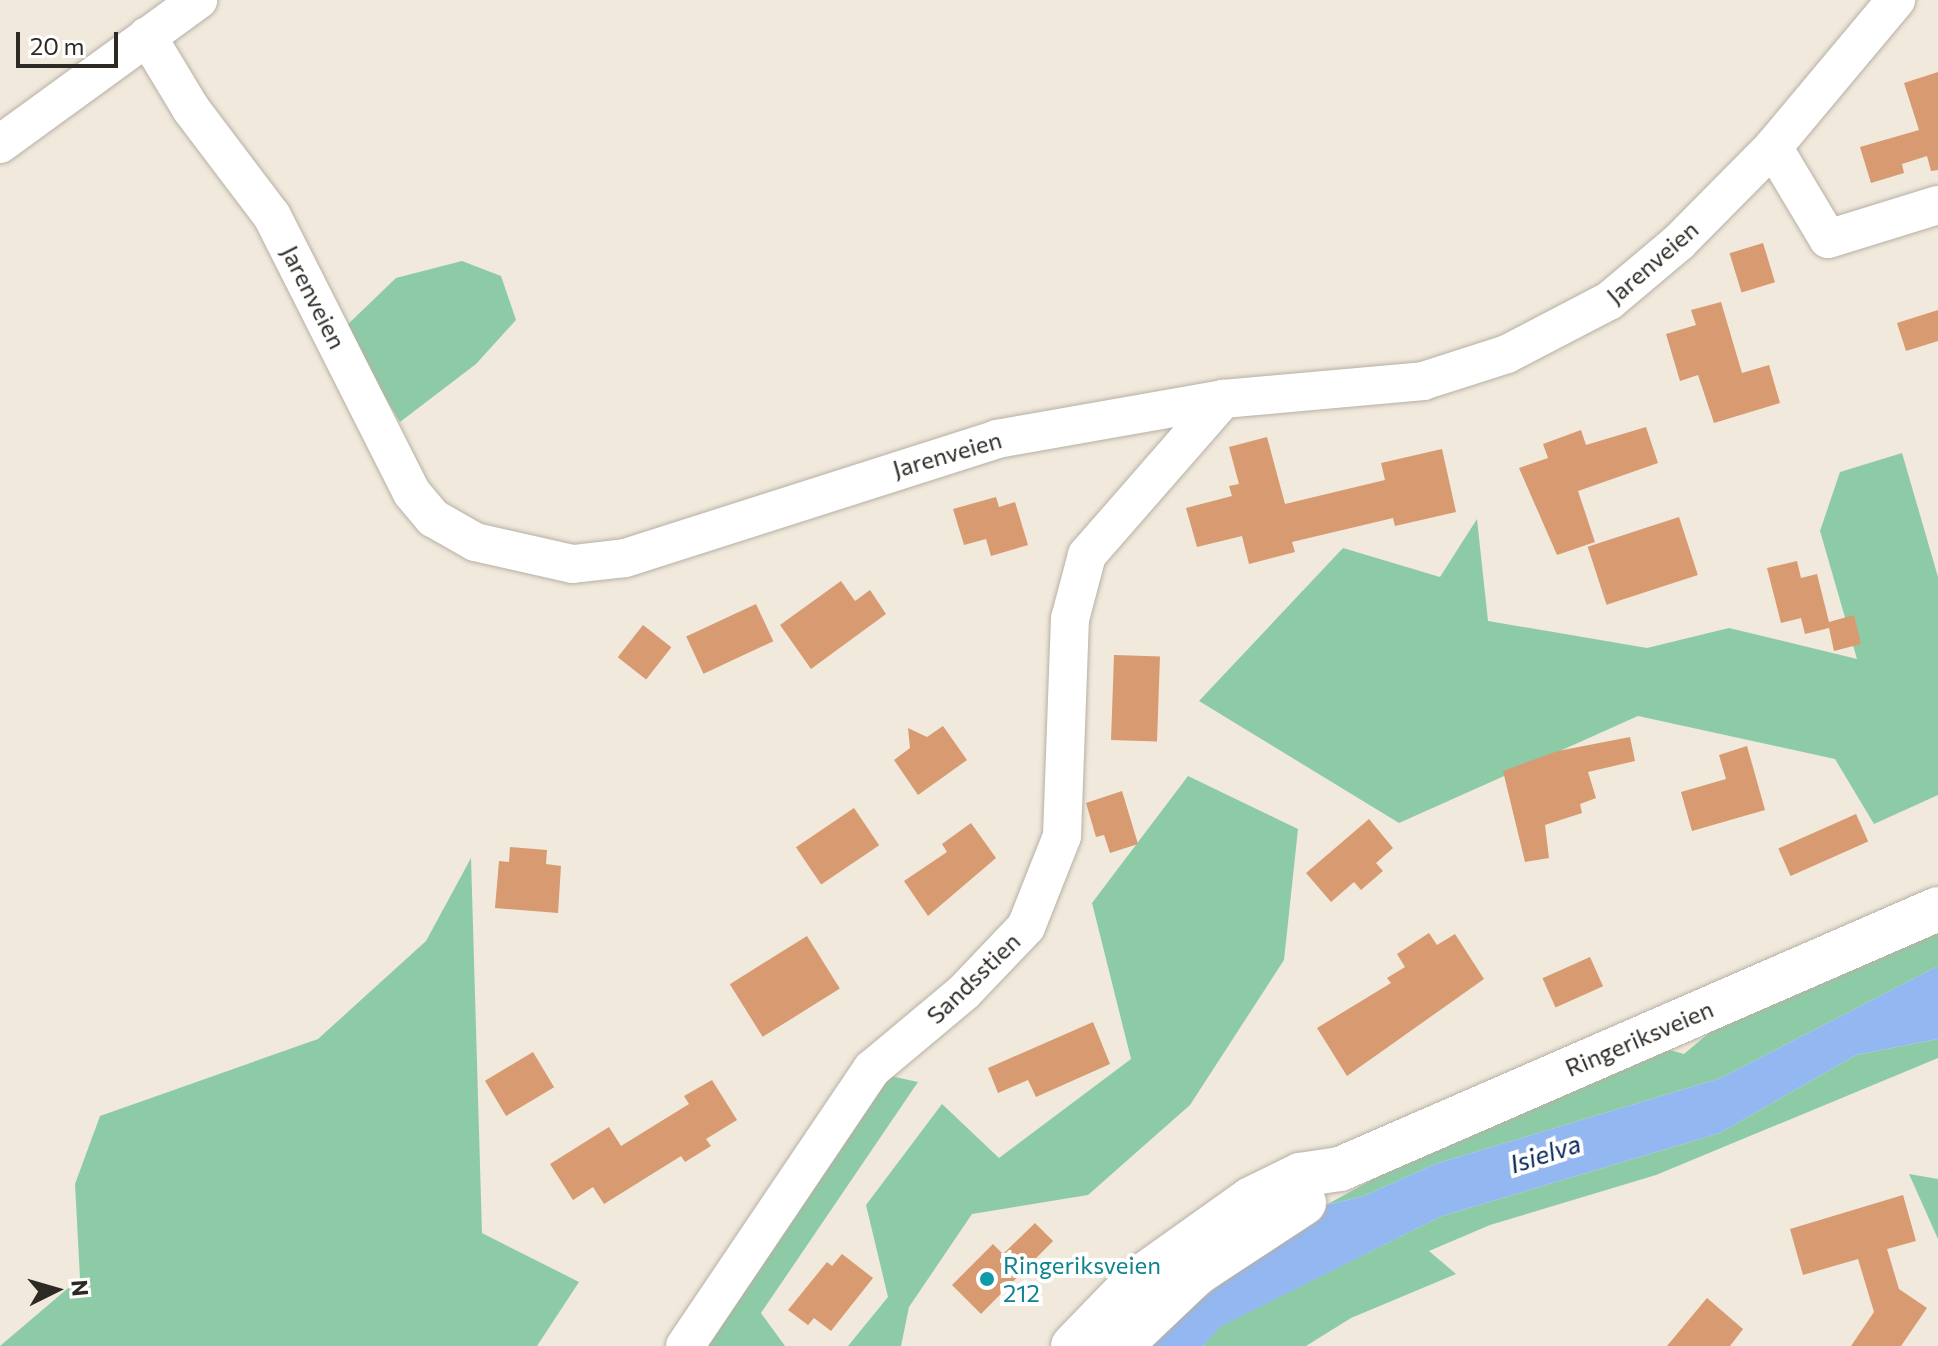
<!DOCTYPE html>
<html>
<head>
<meta charset="utf-8">
<style>
  body { margin:0 }
  #map { position:relative; width:1938px; height:1346px; overflow:hidden; background:#f0e9dc; font-family:Commissioner,sans-serif }
  div>[style] { position:absolute }
  .green>* { inset:0; background:#8dcba6 }
  .water>* { inset:0; background:#93b7f0 }
  .building>* { inset:0; background:#d79a71; transform-origin:0 0 }
  .roads { filter:drop-shadow(0 0 2px #b7b0a4) drop-shadow(0 0 2px #b7b0a4) }
  .minor>* { height:38px; margin:-19px; padding:0 19px; transform-origin:19px; border-radius:19px; background:#fff }
  .primary>* { height:44px; margin:-22px; padding:0 22px; transform-origin:22px; border-radius:22px; background:#fff }
  .dots>* { width:22px; height:22px; translate:-50% -50%; box-sizing:border-box; border:4px solid #fff; border-radius:50% }
  span { translate:-50% -50%; white-space:nowrap; text-align:center; line-height:1.15; -webkit-text-stroke:8px #fff; paint-order:stroke }
  .street-label { font-size:24px; color:#2d2a25 }
  .culture-label { font-size:24px; color:#0d838f }
  .left { translate:0 -50%; text-align:left }
  .water-label { font-size:26px; color:#062758; font-style:italic }
  .north { position:absolute; left:16px; top:1250px; width:80px; height:80px; -webkit-text-stroke:6px #fff; paint-order:stroke; rotate:85deg; font-size:22px; font-weight:700; line-height:32px; text-align:center; color:#2d2a25 }
  .north::after { content:''; display:block; margin:auto; width:28px; height:36px; background:#2d2a25; clip-path:polygon(50% 0,100% 100%,50% 72%,0 100%) }
  .scale { position:absolute; left:16px; top:32px; width:102px; height:36px; box-sizing:border-box; border:4px solid #2d2a25; border-top:0; padding-left:10px; font-size:24px; line-height:28px; white-space:nowrap; color:#2d2a25; -webkit-text-stroke:6px #fff; paint-order:stroke }
</style>
</head>
<body>
<div id="map">
  <div class="green">
    <i style="clip-path:polygon(462px 261px,501px 276px,516px 320px,476px 364px,400px 422px,343px 329px,396px 278px)"></i>
    <i style="clip-path:polygon(1902px 453px,1938px 577px,1938px 795px,1874px 824px,1835px 759px,1638px 716px,1399px 823px,1199px 701px,1343px 548px,1440px 577px,1477px 519px,1488px 621px,1647px 648px,1729px 628px,1857px 659px,1820px 531px,1840px 472px)"></i>
    <i style="clip-path:polygon(1188px 776px,1298px 829px,1284px 960px,1190px 1105px,1088px 1195px,972px 1214px,909px 1307px,901px 1346px,848px 1346px,888px 1297px,866px 1205px,942px 1104px,999px 1158px,1131px 1059px,1092px 903px)"></i>
    <i style="clip-path:polygon(471px 858px,482px 1233px,579px 1282px,537px 1346px,0 1346px,80px 1278px,75px 1184px,100px 1116px,318px 1039px,426px 941px)"></i>
    <i style="clip-path:polygon(1938px 929px,1938px 966px,1721px 1078px,1435px 1164px,1364px 1196px,1326px 1205px,1406px 1161px,1663px 1048px,1684px 1054px,1715px 1028px)"></i>
    <i style="clip-path:polygon(1938px 1039px,1938px 1058px,1656px 1175px,1490px 1225px,1429px 1251px,1456px 1274px,1351px 1318px,1306px 1346px,1203px 1346px,1219px 1327px,1442px 1216px,1720px 1133px,1856px 1055px)"></i>
    <i style="clip-path:polygon(881px 1074px,918px 1082px,761px 1313px,785px 1346px,706px 1346px)"></i>
    <i style="clip-path:polygon(1909px 1174px,1938px 1179px,1938px 1239px)"></i>
  </div>
  <div class="water">
    <i style="clip-path:polygon(1938px 966px,1938px 1039px,1856px 1055px,1720px 1133px,1442px 1216px,1220px 1327px,1203px 1346px,1150px 1346px,1168px 1324px,1326px 1205px,1364px 1196px,1435px 1164px,1721px 1078px)"></i>
  </div>
  <div class="building">
    <i style="clip-path:polygon(1938px 72px,1938px 170px,1931px 171px,1927px 156px,1902px 164px,1904px 173px,1871px 183px,1860px 147px,1919px 130px,1904px 83px)"></i>
    <i style="left:1763px;top:243px;width:41px;height:35px;rotate:73deg"></i>
    <i style="clip-path:polygon(1721px 302px,1742px 373px,1769px 365px,1780px 403px,1714px 423px,1698px 375px,1680px 381px,1666px 334px,1696px 325px,1691px 310px)"></i>
    <i style="clip-path:polygon(1938px 310px,1938px 341px,1906px 351px,1897px 323px)"></i>
    <i style="clip-path:polygon(1646px 427px,1658px 463px,1578px 491px,1595px 542px,1557px 555px,1519px 468px,1548px 458px,1543px 444px,1581px 430px,1586px 445px)"></i>
    <i style="clip-path:polygon(1267px 437px,1285px 504px,1385px 480px,1381px 463px,1442px 449px,1456px 512px,1395px 526px,1393px 518px,1292px 542px,1295px 552px,1249px 564px,1242px 536px,1197px 547px,1186px 508px,1232px 496px,1229px 486px,1239px 484px,1229px 447px)"></i>
    <i style="clip-path:polygon(996px 497px,999px 507px,1015px 502px,1028px 545px,991px 556px,986px 539px,964px 545px,953px 509px)"></i>
    <i style="left:1679px;top:517px;width:61px;height:96px;rotate:72deg"></i>
    <i style="clip-path:polygon(1797px 561px,1801px 578px,1817px 574px,1829px 622px,1854px 615px,1861px 644px,1834px 651px,1829px 628px,1805px 634px,1801px 618px,1781px 623px,1767px 568px)"></i>
    <i style="clip-path:polygon(841px 581px,855px 601px,870px 590px,886px 614px,811px 669px,780px 625px)"></i>
    <i style="left:756px;top:604px;width:41px;height:77px;rotate:65deg"></i>
    <i style="left:643px;top:625px;width:36px;height:41px;rotate:38deg"></i>
    <i style="left:1114px;top:655px;width:46px;height:85px;rotate:2deg"></i>
    <i style="clip-path:polygon(943px 726px,967px 760px,918px 795px,894px 760px,910px 748px,908px 728px,927px 737px)"></i>
    <i style="clip-path:polygon(1630px 737px,1635px 761px,1588px 772px,1596px 798px,1580px 804px,1582px 813px,1545px 825px,1549px 858px,1525px 862px,1503px 771px,1558px 751px)"></i>
    <i style="clip-path:polygon(1747px 746px,1765px 810px,1692px 831px,1681px 792px,1726px 779px,1719px 755px)"></i>
    <i style="clip-path:polygon(1122px 791px,1138px 844px,1110px 853px,1104px 835px,1096px 837px,1086px 803px)"></i>
    <i style="left:854px;top:808px;width:45px;height:70px;rotate:56deg"></i>
    <i style="left:1856px;top:814px;width:30px;height:85px;rotate:66deg"></i>
    <i style="clip-path:polygon(1369px 819px,1393px 848px,1376px 863px,1383px 871px,1361px 890px,1354px 882px,1331px 902px,1306px 873px)"></i>
    <i style="clip-path:polygon(971px 823px,996px 858px,928px 916px,904px 881px,947px 852px,942px 844px)"></i>
    <i style="clip-path:polygon(510px 847px,547px 850px,546px 864px,561px 866px,558px 913px,495px 908px,499px 861px,509px 862px)"></i>
    <i style="clip-path:polygon(1429px 933px,1437px 945px,1455px 934px,1484px 979px,1347px 1076px,1317px 1028px,1391px 983px,1387px 978px,1405px 967px,1397px 954px)"></i>
    <i style="left:807px;top:936px;width:62px;height:91px;rotate:58deg"></i>
    <i style="left:1590px;top:957px;width:32px;height:52px;rotate:66deg"></i>
    <i style="clip-path:polygon(1093px 1022px,1110px 1064px,1036px 1097px,1028px 1080px,998px 1093px,988px 1068px)"></i>
    <i style="left:533px;top:1052px;width:41px;height:56px;rotate:59deg"></i>
    <i style="clip-path:polygon(712px 1080px,737px 1120px,706px 1139px,711px 1146px,685px 1162px,681px 1156px,604px 1204px,593px 1187px,573px 1200px,550px 1164px,609px 1127px,621px 1146px,689px 1104px,684px 1096px)"></i>
    <i style="clip-path:polygon(1903px 1195px,1916px 1241px,1887px 1249px,1899px 1289px,1927px 1308px,1901px 1346px,1851px 1346px,1874px 1312px,1858px 1259px,1803px 1275px,1790px 1229px)"></i>
    <i style="clip-path:polygon(1035px 1223px,1053px 1241px,981px 1314px,952px 1285px,993px 1244px,1003px 1254px)"></i>
    <i style="clip-path:polygon(842px 1254px,873px 1278px,831px 1331px,814px 1318px,808px 1325px,788px 1310px,827px 1262px,832px 1266px)"></i>
    <i style="clip-path:polygon(1707px 1298px,1743px 1329px,1730px 1346px,1667px 1346px)"></i>
  </div>
  <div class="roads">
    <div class="minor">
      <i style="left:147px;top:36px;width:85px;rotate:58.9deg"></i>
      <i style="left:191px;top:109px;width:134px;rotate:52.9deg"></i>
      <i style="left:272px;top:216px;width:310px;rotate:63.2deg"></i>
      <i style="left:412px;top:493px;width:33px;rotate:50deg"></i>
      <i style="left:433px;top:518px;width:48px;rotate:29.7deg"></i>
      <i style="left:475px;top:542px;width:100px;rotate:12.7deg"></i>
      <i style="left:573px;top:564px;width:52px;rotate:-6.6deg"></i>
      <i style="left:625px;top:558px;width:391px;rotate:-17.7deg"></i>
      <i style="left:997px;top:439px;width:230px;rotate:-10deg"></i>
      <i style="left:1223px;top:399px;width:201px;rotate:-5.1deg"></i>
      <i style="left:1423px;top:381px;width:88px;rotate:-17.8deg"></i>
      <i style="left:1507px;top:354px;width:115px;rotate:-27.5deg"></i>
      <i style="left:1609px;top:301px;width:92px;rotate:-40.1deg"></i>
      <i style="left:1679px;top:242px;width:134px;rotate:-45.3deg"></i>
      <i style="left:1773px;top:147px;width:192px;rotate:-50.1deg"></i>
      <i style="left:0;top:144px;width:245px;rotate:-36deg"></i>
      <i style="left:1773px;top:147px;width:107px;rotate:59.1deg"></i>
      <i style="left:1828px;top:239px;width:115px;rotate:-17.2deg"></i>
      <i style="left:685px;top:1346px;width:334px;rotate:-56deg"></i>
      <i style="left:872px;top:1069px;width:120px;rotate:-39.9deg"></i>
      <i style="left:964px;top:992px;width:90px;rotate:-46.4deg"></i>
      <i style="left:1026px;top:927px;width:98px;rotate:-68.4deg"></i>
      <i style="left:1062px;top:836px;width:217px;rotate:-87.9deg"></i>
      <i style="left:1070px;top:619px;width:66px;rotate:-75.1deg"></i>
      <i style="left:1087px;top:555px;width:207px;rotate:-48.9deg"></i>
    </div>
    <div class="primary">
      <i style="left:1073px;top:1346px;width:91px;rotate:-45.9deg"></i>
      <i style="left:1136px;top:1281px;width:141px;rotate:-35.5deg"></i>
      <i style="left:1251px;top:1199px;width:55px;rotate:-26.1deg"></i>
      <i style="left:1300px;top:1175px;width:40px;rotate:-8.5deg"></i>
      <i style="left:1340px;top:1169px;width:652px;rotate:-23.5deg"></i>
      <i style="left:1120px;top:1346px;width:106px;rotate:-43.5deg"></i>
      <i style="left:1197px;top:1273px;width:128px;rotate:-33.2deg"></i>
    </div>
  </div>
  <div class="dots">
    <i style="left:987px;top:1279px;background:#0f9aa8"></i>
  </div>
  <div class="street-label">
    <span style="left:1652px;top:262px;rotate:-41deg">Jarenveien</span>
    <span style="left:314px;top:297px;rotate:63deg">Jarenveien</span>
    <span style="left:947px;top:454px;rotate:-16deg">Jarenveien</span>
    <span style="left:973px;top:978px;rotate:-44deg">Sandsstien</span>
    <span style="left:1639px;top:1038px;rotate:-23deg">Ringeriksveien</span>
  </div>
  <div class="culture-label">
    <span class="left" style="left:1003px;top:1279px">Ringeriksveien<br>212</span>
  </div>
  <div class="water-label">
    <span style="left:1545px;top:1153px;rotate:-18deg">Isielva</span>
  </div>
  <div class="north">N</div>
  <div class="scale">20 m</div>
</div>
</body>
</html>
